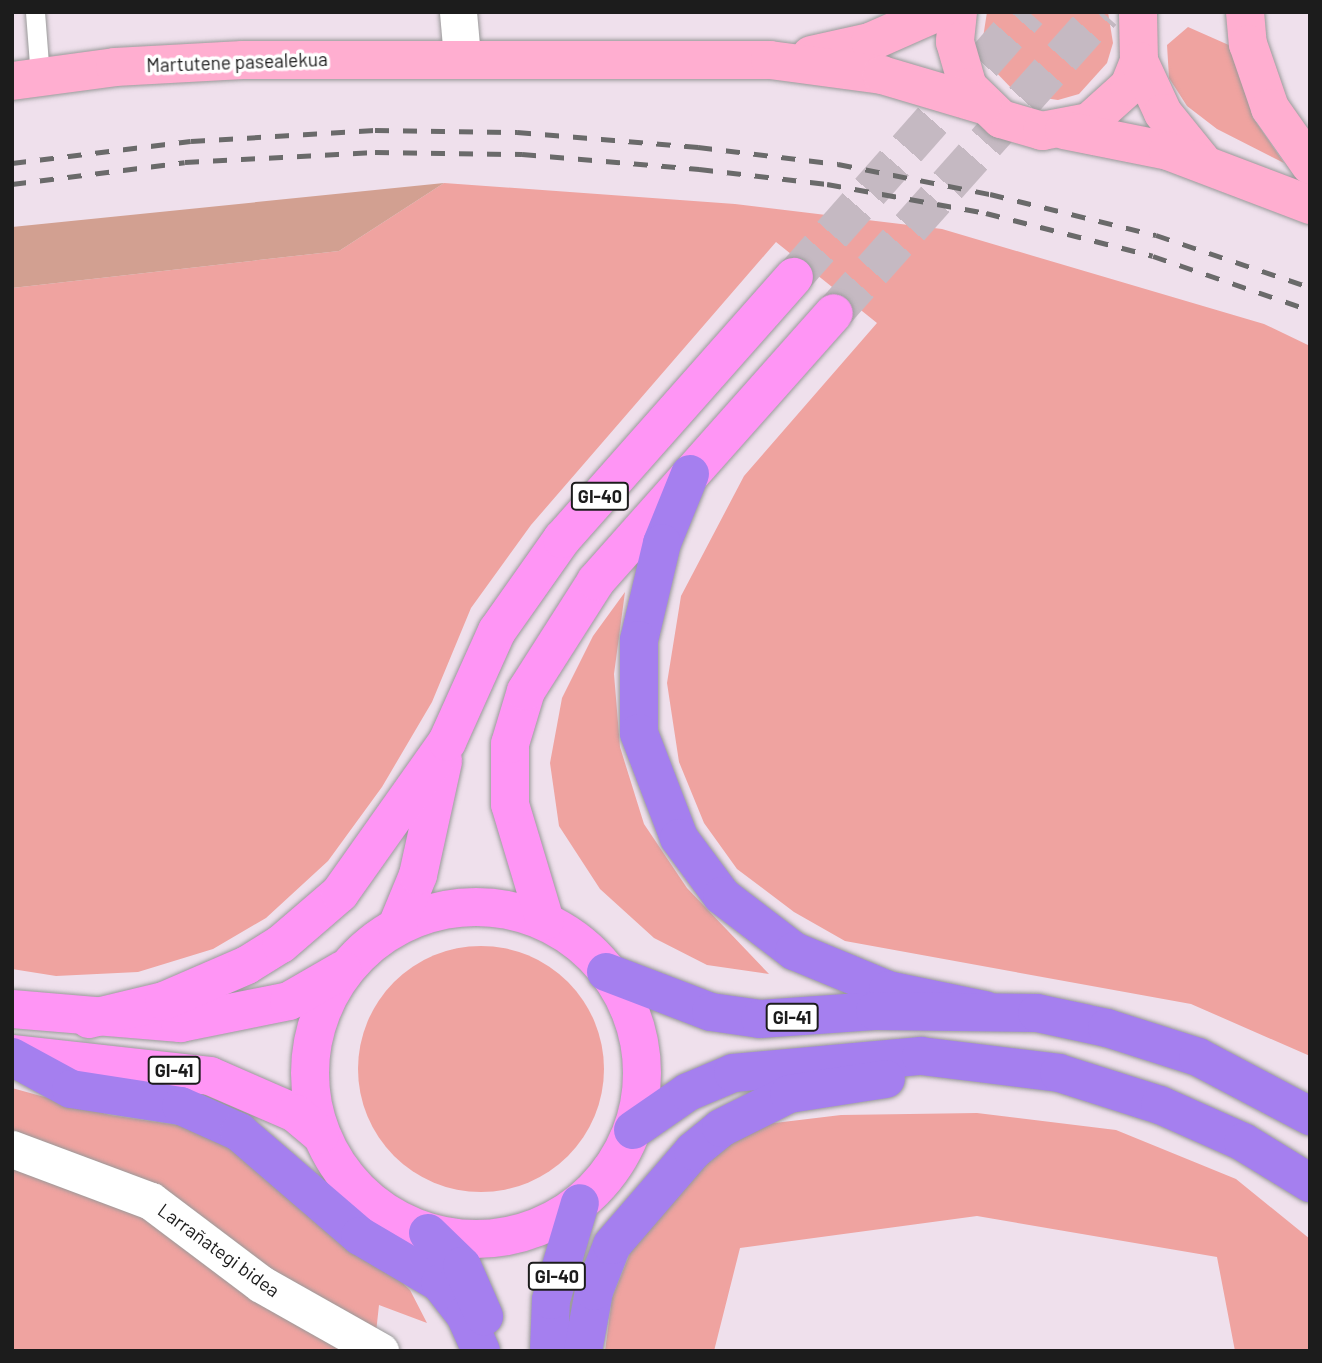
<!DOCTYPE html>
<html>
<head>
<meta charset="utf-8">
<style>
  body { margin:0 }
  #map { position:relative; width:1322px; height:1363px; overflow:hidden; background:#efe0ec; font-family:Barlow,sans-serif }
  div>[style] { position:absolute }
  .grass>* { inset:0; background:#efa3a0 }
  .round { border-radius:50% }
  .forest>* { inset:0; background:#d2a091 }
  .primary-tunnel>* { height:38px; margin-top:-19px; transform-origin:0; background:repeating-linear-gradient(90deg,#c5b9c2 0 38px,transparent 0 57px) }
  .roads { filter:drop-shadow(0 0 2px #999) drop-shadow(0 0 2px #999) }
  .service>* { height:19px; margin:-9.5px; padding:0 9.5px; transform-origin:9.5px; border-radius:9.5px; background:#fff }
  .minor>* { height:37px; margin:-18.5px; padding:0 18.5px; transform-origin:18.5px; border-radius:18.5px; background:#fff }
  .secondary>* { height:38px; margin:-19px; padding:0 19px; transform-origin:19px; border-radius:19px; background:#ffaed0 }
  .primary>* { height:38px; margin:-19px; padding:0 19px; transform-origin:19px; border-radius:19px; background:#ff95f5 }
  .primary>.ring { margin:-19px; padding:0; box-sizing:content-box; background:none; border:38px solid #ff95f5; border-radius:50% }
  .motorway>* { height:38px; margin:-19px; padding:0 19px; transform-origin:19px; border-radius:19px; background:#a57fef }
  .rail>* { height:5px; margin-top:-2.5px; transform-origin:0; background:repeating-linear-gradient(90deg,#6a6a6a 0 14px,transparent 0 28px) }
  span { translate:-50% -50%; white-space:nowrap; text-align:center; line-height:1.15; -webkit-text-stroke:7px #fff; paint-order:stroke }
  .shield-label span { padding:2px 5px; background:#fff; border:2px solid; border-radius:5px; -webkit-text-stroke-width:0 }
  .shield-label { font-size:18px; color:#1c1c1c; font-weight:700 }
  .street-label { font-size:19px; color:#1c1c1c }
  .frame { position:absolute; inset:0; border:14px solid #1c1c1c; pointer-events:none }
</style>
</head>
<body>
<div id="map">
  <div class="grass">
    <i style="clip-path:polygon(987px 12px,1108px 12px,1113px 43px,1107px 63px,1079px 94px,1058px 100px,1017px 94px,988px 64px,982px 44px)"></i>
    <i style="clip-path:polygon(1188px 27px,1231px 46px,1253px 118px,1284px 163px,1217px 129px,1187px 106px,1169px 78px,1167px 45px)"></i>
    <i style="clip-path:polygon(444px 183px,735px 204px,942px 229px,1264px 324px,1310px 346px,1310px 1056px,1191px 1004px,845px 941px,794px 912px,737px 869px,704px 823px,679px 762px,667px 683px,681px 596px,744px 476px,877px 323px,776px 242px,531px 525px,471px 608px,432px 702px,382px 787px,328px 861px,266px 918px,213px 949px,138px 972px,56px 976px,12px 969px,12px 288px,339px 251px)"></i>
    <i style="clip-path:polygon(625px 592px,614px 674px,620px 747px,644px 824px,687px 888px,769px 974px,707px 965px,654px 938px,600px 889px,559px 826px,550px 763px,562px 698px,593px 636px)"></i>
    <i class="round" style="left:358px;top:946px;width:246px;height:246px"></i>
    <i style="clip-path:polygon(12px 1088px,110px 1115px,211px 1130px,366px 1249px,410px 1290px,427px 1323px,379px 1305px,374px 1351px,12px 1351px)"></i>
    <i style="clip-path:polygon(977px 1113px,1116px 1130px,1236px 1179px,1310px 1239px,1310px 1351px,1235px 1351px,1217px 1257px,977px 1216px,740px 1248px,714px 1351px,605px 1351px,612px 1298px,641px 1226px,702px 1161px,750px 1126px,841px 1115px)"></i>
  </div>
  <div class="forest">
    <i style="clip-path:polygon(444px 183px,339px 251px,12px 288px,12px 227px)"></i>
  </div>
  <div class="primary-tunnel">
    <i style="left:794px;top:277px;width:354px;rotate:-48.6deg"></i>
    <i style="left:834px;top:313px;width:403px;rotate:-48.3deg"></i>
  </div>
  <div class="roads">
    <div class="service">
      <i style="left:35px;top:12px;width:65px;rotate:85.6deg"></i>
    </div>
    <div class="minor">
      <i style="left:458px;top:12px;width:45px;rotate:84.9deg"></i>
      <i style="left:12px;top:1149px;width:148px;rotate:20.5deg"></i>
      <i style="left:151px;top:1201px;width:138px;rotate:37deg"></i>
      <i style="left:261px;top:1284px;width:137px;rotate:29.4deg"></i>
    </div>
    <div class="secondary">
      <i style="left:958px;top:12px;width:30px;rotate:96deg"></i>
      <i style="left:955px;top:42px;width:47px;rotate:73.9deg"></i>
      <i style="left:968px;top:87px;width:46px;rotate:44.1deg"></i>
      <i style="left:1001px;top:119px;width:43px;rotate:16.3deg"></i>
      <i style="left:1042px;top:131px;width:48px;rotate:-10.8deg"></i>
      <i style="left:1089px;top:122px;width:54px;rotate:-42deg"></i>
      <i style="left:1129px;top:86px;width:27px;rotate:-68deg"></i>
      <i style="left:1139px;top:61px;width:49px;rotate:-91.2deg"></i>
      <i style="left:1245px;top:12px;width:32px;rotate:85deg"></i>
      <i style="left:1248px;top:44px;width:68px;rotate:71deg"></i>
      <i style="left:1270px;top:108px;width:70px;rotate:54.9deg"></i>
      <i style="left:811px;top:55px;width:60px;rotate:-12.4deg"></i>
      <i style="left:870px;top:42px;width:74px;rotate:-23.8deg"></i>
      <i style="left:1139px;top:61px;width:57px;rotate:65.2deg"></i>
      <i style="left:1163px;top:113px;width:62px;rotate:50.9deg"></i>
      <i style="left:12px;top:81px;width:104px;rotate:-7.7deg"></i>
      <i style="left:115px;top:67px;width:128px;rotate:-3.1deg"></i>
      <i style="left:243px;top:60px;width:527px"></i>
      <i style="left:770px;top:60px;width:113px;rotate:7.6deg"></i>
      <i style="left:882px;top:75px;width:105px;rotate:16.5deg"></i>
      <i style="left:1064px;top:130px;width:106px;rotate:11.4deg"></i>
      <i style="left:1168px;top:151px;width:152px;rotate:20.8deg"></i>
    </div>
    <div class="primary">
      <i class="ring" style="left:310px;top:907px;width:294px;height:294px"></i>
      <i style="left:545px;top:921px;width:122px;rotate:-106.7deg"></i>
      <i style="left:510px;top:804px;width:60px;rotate:-90deg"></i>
      <i style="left:510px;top:744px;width:55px;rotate:-73.2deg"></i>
      <i style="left:526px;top:691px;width:130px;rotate:-57.5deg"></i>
      <i style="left:596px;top:581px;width:358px;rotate:-48.4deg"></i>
      <i style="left:397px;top:926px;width:55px;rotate:-67.6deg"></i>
      <i style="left:418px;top:875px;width:117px;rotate:-77.6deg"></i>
      <i style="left:12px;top:1009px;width:169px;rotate:4.8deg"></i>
      <i style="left:180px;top:1023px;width:111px;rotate:-11.4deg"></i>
      <i style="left:289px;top:1001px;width:62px;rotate:-29.9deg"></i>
      <i style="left:89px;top:1019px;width:77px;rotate:-13.5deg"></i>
      <i style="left:164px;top:1001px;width:90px;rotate:-23.4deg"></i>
      <i style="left:247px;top:965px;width:40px;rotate:-32deg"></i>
      <i style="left:281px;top:944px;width:78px;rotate:-40.8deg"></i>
      <i style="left:340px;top:893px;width:185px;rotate:-54.7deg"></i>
      <i style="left:447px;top:742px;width:122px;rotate:-65.8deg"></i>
      <i style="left:497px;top:631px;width:113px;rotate:-54.8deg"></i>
      <i style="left:562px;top:539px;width:350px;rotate:-48.5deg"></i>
      <i style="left:12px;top:1054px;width:199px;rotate:6.3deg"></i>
      <i style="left:210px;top:1076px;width:93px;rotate:23.5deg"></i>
      <i style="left:295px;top:1113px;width:33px;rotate:40deg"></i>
    </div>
    <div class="motorway">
      <i style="left:690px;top:474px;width:74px;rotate:112.1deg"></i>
      <i style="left:662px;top:543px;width:100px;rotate:103.3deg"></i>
      <i style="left:639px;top:640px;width:93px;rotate:90deg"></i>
      <i style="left:639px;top:733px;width:112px;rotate:69.1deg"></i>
      <i style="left:679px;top:838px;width:72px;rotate:53.4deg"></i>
      <i style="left:722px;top:896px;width:91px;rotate:37.4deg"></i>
      <i style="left:794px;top:951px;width:102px;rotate:22.5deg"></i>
      <i style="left:888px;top:990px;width:99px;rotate:11.7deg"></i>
      <i style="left:606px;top:972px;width:112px;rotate:20.9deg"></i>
      <i style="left:711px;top:1012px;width:49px;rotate:8.1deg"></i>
      <i style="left:760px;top:1019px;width:115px;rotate:-4deg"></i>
      <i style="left:875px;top:1011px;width:162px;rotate:0.7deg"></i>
      <i style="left:1037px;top:1013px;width:72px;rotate:12.1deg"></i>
      <i style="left:1107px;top:1028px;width:96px;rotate:17.7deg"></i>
      <i style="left:1198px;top:1057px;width:127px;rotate:27.8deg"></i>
      <i style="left:12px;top:1057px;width:67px;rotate:28.5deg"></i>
      <i style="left:71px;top:1089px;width:111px;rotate:8.8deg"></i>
      <i style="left:181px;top:1106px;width:64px;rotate:24.1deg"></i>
      <i style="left:239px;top:1132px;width:160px;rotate:40.7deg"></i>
      <i style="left:360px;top:1236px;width:93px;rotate:30.4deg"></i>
      <i style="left:440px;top:1283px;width:41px;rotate:52deg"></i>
      <i style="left:465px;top:1315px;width:39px;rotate:66deg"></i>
      <i style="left:633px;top:1130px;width:67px;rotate:-34.6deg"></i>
      <i style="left:688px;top:1092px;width:49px;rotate:-22.9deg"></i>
      <i style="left:733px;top:1073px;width:189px;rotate:-5.2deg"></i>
      <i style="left:921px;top:1056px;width:139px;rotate:7deg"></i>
      <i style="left:1059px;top:1073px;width:106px;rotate:17.6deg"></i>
      <i style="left:1160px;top:1105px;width:91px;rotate:24deg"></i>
      <i style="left:1243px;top:1142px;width:79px;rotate:31.5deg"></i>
      <i style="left:428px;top:1233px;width:47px;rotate:44.1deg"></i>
      <i style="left:462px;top:1266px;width:55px;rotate:66.3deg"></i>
      <i style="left:549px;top:1351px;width:51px;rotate:-87.8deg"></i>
      <i style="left:551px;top:1300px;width:101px;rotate:-73.4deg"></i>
      <i style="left:583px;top:1351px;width:61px;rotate:-79.6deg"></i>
      <i style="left:594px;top:1291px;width:49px;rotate:-68.6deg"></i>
      <i style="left:612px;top:1245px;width:124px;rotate:-49.2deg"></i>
      <i style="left:693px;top:1151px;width:36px;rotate:-39deg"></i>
      <i style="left:721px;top:1128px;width:76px;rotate:-26.6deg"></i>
      <i style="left:789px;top:1094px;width:98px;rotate:-8.8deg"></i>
    </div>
  </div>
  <div class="rail">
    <i style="left:12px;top:163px;width:180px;rotate:-7deg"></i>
    <i style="left:191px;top:141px;width:184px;rotate:-3.4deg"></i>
    <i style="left:375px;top:130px;width:142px;rotate:0.8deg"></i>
    <i style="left:517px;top:132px;width:182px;rotate:4.7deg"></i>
    <i style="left:698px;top:147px;width:141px;rotate:6.9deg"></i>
    <i style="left:838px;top:164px;width:155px;rotate:11.2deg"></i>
    <i style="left:990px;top:194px;width:171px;rotate:13.9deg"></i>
    <i style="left:1156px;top:235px;width:163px;rotate:18.7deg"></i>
    <i style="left:12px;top:184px;width:174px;rotate:-7.2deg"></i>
    <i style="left:185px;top:162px;width:190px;rotate:-3deg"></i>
    <i style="left:375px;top:152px;width:147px;rotate:0.8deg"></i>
    <i style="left:522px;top:154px;width:178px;rotate:4.8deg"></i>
    <i style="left:699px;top:169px;width:129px;rotate:6.7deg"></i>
    <i style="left:827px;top:184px;width:162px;rotate:10.3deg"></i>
    <i style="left:986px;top:213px;width:172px;rotate:14.4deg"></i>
    <i style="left:1153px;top:256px;width:166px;rotate:19deg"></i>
  </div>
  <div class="shield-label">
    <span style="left:600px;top:496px">GI-40</span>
    <span style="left:792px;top:1017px">GI-41</span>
    <span style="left:174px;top:1070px">GI-41</span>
    <span style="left:557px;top:1276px">GI-40</span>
  </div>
  <div class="street-label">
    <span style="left:237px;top:62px;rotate:-2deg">Martutene pasealekua</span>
    <span style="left:219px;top:1250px;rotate:36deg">Larrañategi bidea</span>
  </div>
  <div class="frame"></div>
</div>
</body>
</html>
